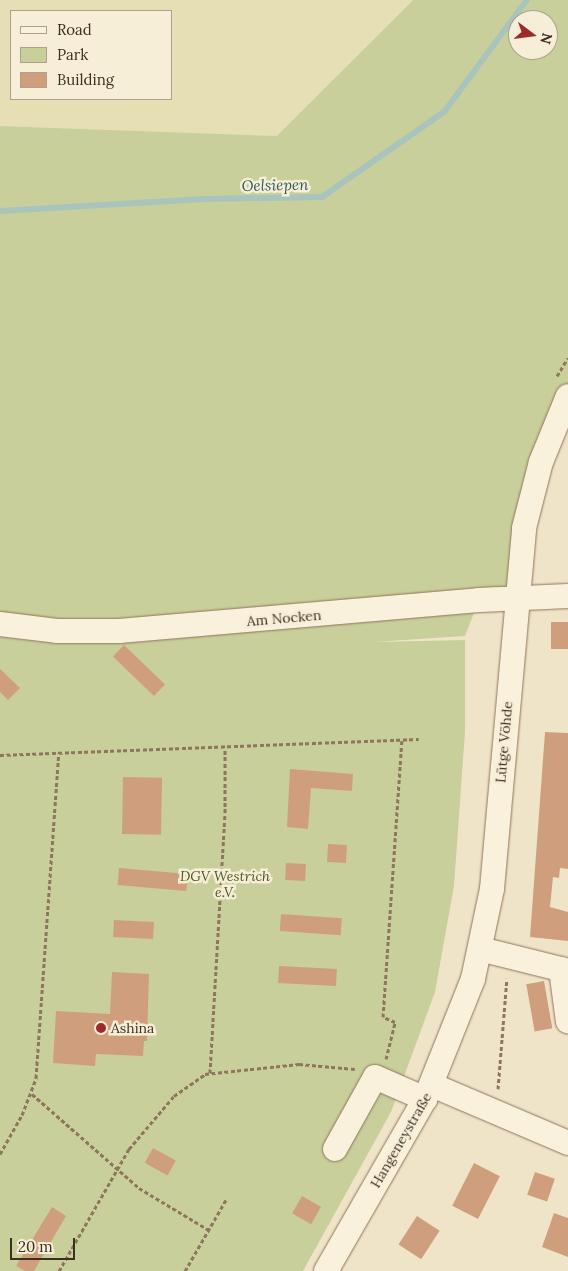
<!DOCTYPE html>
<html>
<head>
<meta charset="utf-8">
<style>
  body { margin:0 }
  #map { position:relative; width:568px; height:1271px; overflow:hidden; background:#f0e4c8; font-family:Lora,serif }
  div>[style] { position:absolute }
  .farmland>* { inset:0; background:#e6deb5 }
  .green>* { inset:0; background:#c9cf9b }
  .stream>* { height:6px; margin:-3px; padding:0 3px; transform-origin:3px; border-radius:3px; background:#a9c4bc }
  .building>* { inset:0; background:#cf9f7d; transform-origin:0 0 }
  .path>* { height:3px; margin-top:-1.5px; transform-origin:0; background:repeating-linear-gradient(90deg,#8d765c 0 4px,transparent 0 6.5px) }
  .roads { filter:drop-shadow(0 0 1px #8d765c) drop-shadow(0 0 1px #8d765c) }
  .minor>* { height:24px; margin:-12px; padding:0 12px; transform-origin:12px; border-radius:12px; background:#faf1dc }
  .dots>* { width:14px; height:14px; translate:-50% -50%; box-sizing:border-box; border:2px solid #f7eed8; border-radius:50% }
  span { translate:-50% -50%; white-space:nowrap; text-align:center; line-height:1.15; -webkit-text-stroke:5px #f7eed8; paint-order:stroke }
  .street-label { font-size:14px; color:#3d2e20 }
  .park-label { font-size:14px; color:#4d5a26; font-style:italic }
  .poi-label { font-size:14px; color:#3d2e20 }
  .left { translate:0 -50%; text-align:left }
  .water-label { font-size:15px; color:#2f5d5a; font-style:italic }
  .legend { position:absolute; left:10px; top:10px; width:162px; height:90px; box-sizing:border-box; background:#f7eed8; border:1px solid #ada18e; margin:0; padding:6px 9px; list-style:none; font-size:15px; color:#3d2e20 }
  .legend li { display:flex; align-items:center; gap:10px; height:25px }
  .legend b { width:25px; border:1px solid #ada18e }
  .north { position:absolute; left:508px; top:10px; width:50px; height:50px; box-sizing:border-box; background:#f7eed8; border:1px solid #ada18e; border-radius:50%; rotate:105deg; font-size:14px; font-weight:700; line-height:20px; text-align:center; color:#3d2e20 }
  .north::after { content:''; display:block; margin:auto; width:18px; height:22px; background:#9e2a2b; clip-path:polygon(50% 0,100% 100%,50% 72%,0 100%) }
  .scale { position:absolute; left:10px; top:1238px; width:65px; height:22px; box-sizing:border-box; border:2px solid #3d2e20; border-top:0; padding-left:6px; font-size:15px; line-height:18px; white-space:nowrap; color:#3d2e20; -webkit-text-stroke:4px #f7eed8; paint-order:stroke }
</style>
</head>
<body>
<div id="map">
  <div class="farmland">
    <i style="clip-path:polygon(evenodd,0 0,413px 0,278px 136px,0 126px,0 0,11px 11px,171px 11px,171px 99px,11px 99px,11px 11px)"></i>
  </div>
  <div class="green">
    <i style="clip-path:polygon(evenodd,413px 0,568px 0,568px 396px,517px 599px,479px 600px,465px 636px,374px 642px,465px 640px,465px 732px,454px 886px,435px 992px,391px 1112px,303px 1271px,0 1271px,0 126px,277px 136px,413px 0,518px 20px,548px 20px,548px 50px,518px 50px,518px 20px)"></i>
  </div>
  <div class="stream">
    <i style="left:0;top:211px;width:204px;rotate:-3.4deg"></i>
    <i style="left:204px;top:199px;width:118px;rotate:-1deg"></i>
    <i style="left:322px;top:197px;width:149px;rotate:-34.9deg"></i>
    <i style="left:444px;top:112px;width:139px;rotate:-53.5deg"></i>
  </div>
  <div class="building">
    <i style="left:568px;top:622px;width:27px;height:17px;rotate:90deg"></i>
    <i style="left:124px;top:645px;width:57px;height:16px;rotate:44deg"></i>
    <i style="clip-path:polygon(0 669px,20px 688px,8px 700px,0 692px)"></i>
    <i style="clip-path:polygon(545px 732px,568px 733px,568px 869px,560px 868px,559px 878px,553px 877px,550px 907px,568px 912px,568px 941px,530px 937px)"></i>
    <i style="clip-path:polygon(290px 769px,353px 774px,352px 791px,311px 788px,308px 829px,287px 827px)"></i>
    <i style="left:123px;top:777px;width:39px;height:57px;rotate:1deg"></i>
    <i style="left:328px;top:844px;width:19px;height:18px;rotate:3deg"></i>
    <i style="left:286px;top:863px;width:20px;height:17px;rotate:3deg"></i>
    <i style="left:119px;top:868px;width:69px;height:17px;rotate:5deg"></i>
    <i style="left:281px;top:914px;width:61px;height:17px;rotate:4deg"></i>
    <i style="left:114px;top:920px;width:40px;height:17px;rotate:3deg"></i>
    <i style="left:279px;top:966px;width:58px;height:17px;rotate:3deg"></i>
    <i style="clip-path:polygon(112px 972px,149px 974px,147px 1041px,144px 1041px,143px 1056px,96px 1054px,95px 1066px,53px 1063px,56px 1011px,110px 1014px)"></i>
    <i style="left:544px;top:981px;width:48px;height:18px;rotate:80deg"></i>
    <i style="left:153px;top:1148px;width:26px;height:17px;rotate:29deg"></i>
    <i style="left:474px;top:1163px;width:29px;height:48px;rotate:27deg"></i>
    <i style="left:535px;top:1172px;width:21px;height:24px;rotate:19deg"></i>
    <i style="left:302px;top:1196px;width:22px;height:20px;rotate:30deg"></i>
    <i style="clip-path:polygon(52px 1207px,66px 1216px,34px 1271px,25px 1271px,16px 1266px)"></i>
    <i style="clip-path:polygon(554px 1213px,568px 1218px,568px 1257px,542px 1247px)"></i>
    <i style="left:417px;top:1216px;width:27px;height:34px;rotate:33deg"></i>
  </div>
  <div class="path">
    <i style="left:557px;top:376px;width:21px;rotate:-59deg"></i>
    <i style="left:0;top:755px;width:419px;rotate:-2.2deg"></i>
    <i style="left:386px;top:1059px;width:38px;rotate:-76deg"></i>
    <i style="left:395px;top:1022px;width:13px;rotate:-157deg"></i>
    <i style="left:383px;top:1017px;width:277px;rotate:-86.1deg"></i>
    <i style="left:210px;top:1073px;width:260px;rotate:-86.7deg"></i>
    <i style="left:225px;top:813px;width:65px;rotate:-90deg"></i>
    <i style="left:498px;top:1089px;width:111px;rotate:-85.4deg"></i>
    <i style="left:32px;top:1094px;width:142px;rotate:41.3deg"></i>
    <i style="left:139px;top:1188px;width:82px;rotate:31deg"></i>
    <i style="left:0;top:1154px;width:45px;rotate:-60.6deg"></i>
    <i style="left:22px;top:1115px;width:40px;rotate:-69deg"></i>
    <i style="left:36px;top:1078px;width:326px;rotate:-86deg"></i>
    <i style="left:59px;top:1271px;width:141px;rotate:-60.2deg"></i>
    <i style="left:129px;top:1149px;width:70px;rotate:-49.7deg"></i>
    <i style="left:174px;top:1096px;width:38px;rotate:-35deg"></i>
    <i style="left:205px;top:1074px;width:95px;rotate:-6.1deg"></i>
    <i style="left:299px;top:1064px;width:56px;rotate:5.1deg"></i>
    <i style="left:185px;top:1271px;width:84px;rotate:-60.1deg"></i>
  </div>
  <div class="roads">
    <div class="minor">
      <i style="left:0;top:624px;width:57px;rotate:7deg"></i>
      <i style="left:57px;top:631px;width:62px"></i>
      <i style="left:119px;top:631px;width:361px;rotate:-4.9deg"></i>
      <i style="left:479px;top:600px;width:89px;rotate:-2.6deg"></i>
      <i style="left:480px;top:949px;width:91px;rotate:14deg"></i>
      <i style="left:561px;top:969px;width:53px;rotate:82.5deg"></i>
      <i style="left:432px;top:1085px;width:148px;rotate:23.1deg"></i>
      <i style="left:335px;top:1149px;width:82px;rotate:-60.9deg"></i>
      <i style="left:375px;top:1077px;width:55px;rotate:23.7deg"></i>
      <i style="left:326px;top:1271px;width:198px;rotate:-60.1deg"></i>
      <i style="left:425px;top:1099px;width:129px;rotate:-68.2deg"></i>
      <i style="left:473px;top:979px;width:92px;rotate:-78.1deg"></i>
      <i style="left:492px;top:889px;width:362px;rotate:-84.9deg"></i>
      <i style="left:524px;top:528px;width:68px;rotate:-75.6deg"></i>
      <i style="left:541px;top:462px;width:71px;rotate:-67.8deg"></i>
    </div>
  </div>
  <div class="dots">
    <i style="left:101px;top:1028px;background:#9e2a2b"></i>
  </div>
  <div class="street-label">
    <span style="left:284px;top:618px;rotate:-5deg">Am Nocken</span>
    <span style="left:504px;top:742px;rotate:-85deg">Lütge Vöhde</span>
    <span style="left:401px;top:1140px;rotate:-60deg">Hangeneystraße</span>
  </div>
  <div class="park-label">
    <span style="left:225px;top:884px">DGV Westrich<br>e.V.</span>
  </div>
  <div class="poi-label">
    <span class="left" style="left:111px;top:1028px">Ashina</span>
  </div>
  <div class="water-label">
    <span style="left:275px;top:185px;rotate:-1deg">Oelsiepen</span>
  </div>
  <ul class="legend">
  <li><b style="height:6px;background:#faf1dc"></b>Road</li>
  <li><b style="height:14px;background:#c9cf9b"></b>Park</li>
  <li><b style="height:14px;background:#cf9f7d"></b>Building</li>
  </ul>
  <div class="north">N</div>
  <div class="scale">20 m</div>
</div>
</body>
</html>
